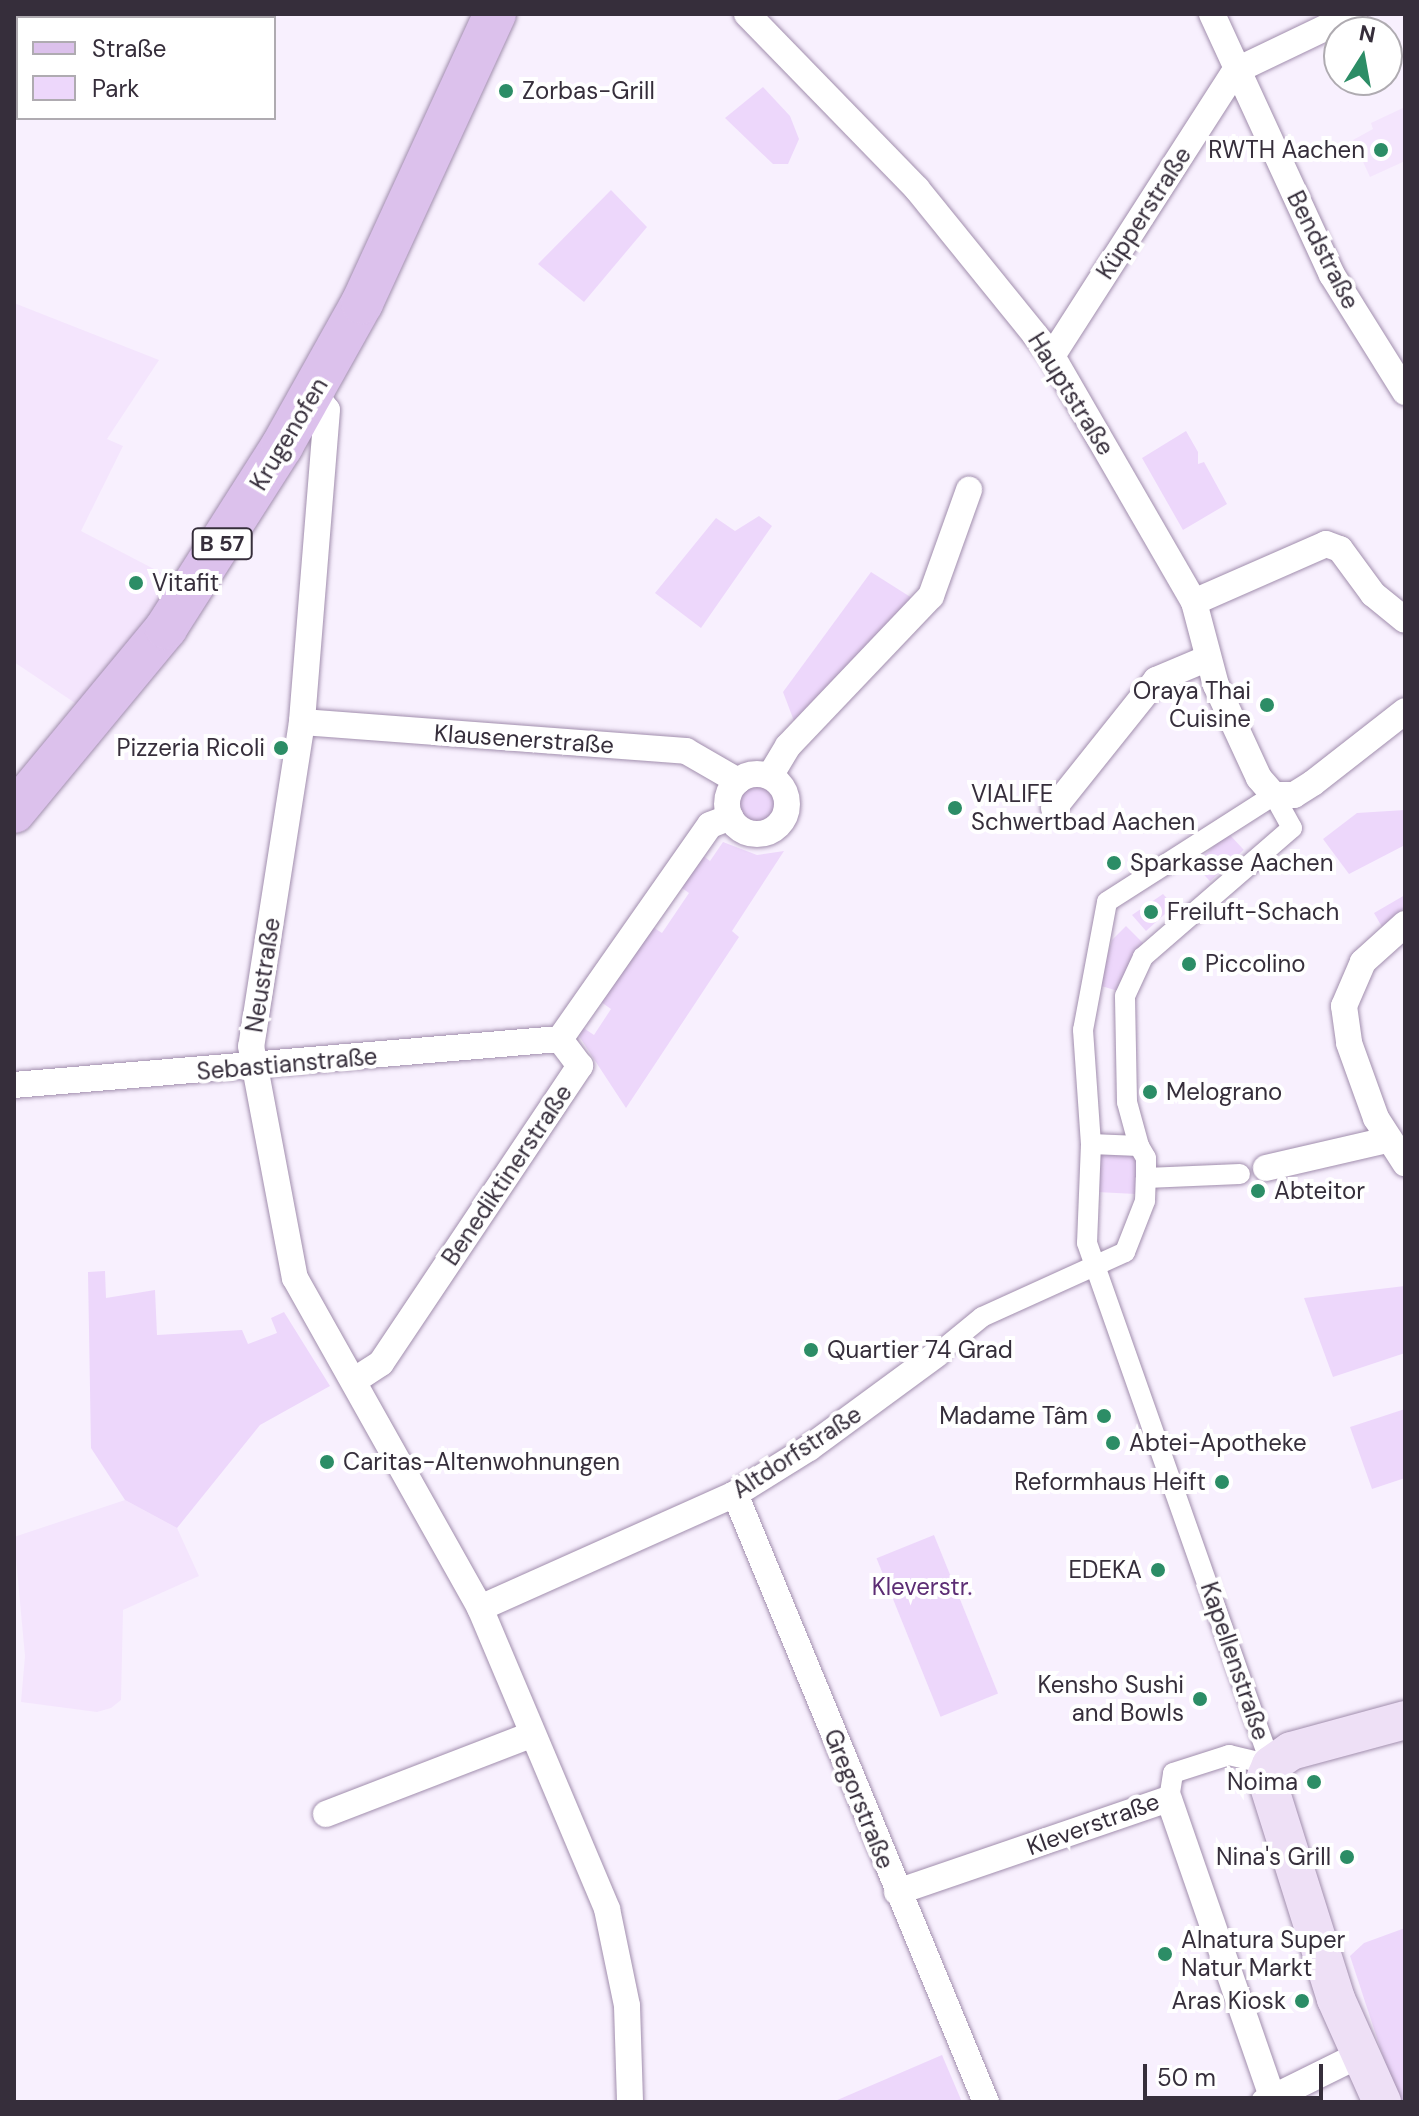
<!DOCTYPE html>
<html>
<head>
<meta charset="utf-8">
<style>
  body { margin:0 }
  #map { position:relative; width:1419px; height:2116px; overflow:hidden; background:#f8f0fe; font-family:"DM Sans",sans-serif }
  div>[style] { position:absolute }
  .built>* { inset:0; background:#f4e5fd }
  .green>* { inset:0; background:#edd7fb; transform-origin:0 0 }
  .round { border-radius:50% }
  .roads { filter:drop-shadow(0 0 2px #a18ead) drop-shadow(0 0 2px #a18ead) }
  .pedestrian>* { height:20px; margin:-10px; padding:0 10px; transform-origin:10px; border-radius:10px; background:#fff }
  .minor>* { height:26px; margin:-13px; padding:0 13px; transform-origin:13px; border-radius:13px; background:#fff }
  .minor>.ring { margin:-13px; padding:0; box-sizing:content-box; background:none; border:26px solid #fff; border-radius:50% }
  .secondary>* { height:38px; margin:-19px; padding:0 19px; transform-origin:19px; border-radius:19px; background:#eee0f6 }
  .primary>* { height:42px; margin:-21px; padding:0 21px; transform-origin:21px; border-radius:21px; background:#dcc1ec }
  .dots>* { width:22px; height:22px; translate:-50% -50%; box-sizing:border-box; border:4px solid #fff; border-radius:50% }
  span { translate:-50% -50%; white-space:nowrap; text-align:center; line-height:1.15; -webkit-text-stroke:8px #fff; paint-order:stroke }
  .shield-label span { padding:2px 6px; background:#fff; border:2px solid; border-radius:6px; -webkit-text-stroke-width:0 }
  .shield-label { font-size:22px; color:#362e3b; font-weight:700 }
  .poi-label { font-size:24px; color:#362e3b }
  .left { translate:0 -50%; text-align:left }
  .right { translate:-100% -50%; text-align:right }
  .street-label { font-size:24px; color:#362e3b }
  .park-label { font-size:24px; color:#5c2d74 }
  .frame { position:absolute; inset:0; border:16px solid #362e3b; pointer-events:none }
  .legend { position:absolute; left:16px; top:16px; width:260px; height:104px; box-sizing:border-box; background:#fff; border:2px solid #afabb1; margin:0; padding:10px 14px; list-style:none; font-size:24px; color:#362e3b }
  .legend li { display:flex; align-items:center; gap:16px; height:40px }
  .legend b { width:40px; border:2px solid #afabb1 }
  .north { position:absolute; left:1323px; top:16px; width:80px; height:80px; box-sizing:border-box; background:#fff; border:2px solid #afabb1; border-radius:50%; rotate:11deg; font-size:22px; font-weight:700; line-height:32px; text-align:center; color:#362e3b }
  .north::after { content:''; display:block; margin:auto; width:28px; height:36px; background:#2c8d66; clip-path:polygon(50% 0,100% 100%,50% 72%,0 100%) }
  .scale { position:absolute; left:1143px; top:2064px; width:180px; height:36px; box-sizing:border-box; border:4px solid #362e3b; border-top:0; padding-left:10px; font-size:24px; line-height:28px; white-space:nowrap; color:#362e3b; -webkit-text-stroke:6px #fff; paint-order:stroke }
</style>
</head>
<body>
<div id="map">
  <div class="built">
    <i style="clip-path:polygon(1405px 107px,1405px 161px,1370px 177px,1353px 140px,1373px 129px,1371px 123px)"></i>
    <i style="clip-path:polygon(14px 303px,159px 360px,107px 439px,123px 446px,81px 531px,177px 581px,81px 707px,14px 662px)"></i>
    <i style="clip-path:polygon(125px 1500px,177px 1528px,199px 1576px,123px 1610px,121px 1700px,111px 1708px,97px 1712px,21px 1702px,25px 1656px,14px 1537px)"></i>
  </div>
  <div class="green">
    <i style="clip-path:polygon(763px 87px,790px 116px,799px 139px,788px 164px,773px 164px,725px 118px)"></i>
    <i style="clip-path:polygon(611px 190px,647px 227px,584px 302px,538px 264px)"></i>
    <i style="clip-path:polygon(1186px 431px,1198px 452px,1198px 464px,1204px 462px,1227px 504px,1183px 530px,1142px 458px)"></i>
    <i style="clip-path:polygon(759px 516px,772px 526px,701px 628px,655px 593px,716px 518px,735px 531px)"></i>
    <i style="clip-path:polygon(871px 572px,912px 598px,794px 721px,783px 692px)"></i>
    <i class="round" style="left:735px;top:784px;width:42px;height:42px"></i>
    <i style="clip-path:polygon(1405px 810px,1405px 845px,1349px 874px,1323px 839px,1357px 813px)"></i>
    <i style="left:1228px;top:833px;width:23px;height:46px;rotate:47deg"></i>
    <i style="clip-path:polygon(723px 842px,757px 855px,784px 851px,732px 931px,739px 937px,626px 1108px,573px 1027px,576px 1023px,594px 1035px,611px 1009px,594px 997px,645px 922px,662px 933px,689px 893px,672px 881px,695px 850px,710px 861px)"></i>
    <i style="clip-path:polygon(1163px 894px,1174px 906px,1146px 931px,1132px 915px)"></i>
    <i style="clip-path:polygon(1405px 895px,1405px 907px,1382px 927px,1374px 913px)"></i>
    <i style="clip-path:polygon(1126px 926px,1145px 945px,1118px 991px,1098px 985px,1112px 940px)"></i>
    <i style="left:1099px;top:1153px;width:39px;height:39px;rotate:3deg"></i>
    <i style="clip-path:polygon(105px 1271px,106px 1298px,155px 1290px,157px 1335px,242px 1330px,248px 1344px,277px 1333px,271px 1318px,284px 1312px,330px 1386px,260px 1425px,177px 1528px,125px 1500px,91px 1448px,88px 1272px)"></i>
    <i style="clip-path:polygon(1405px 1286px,1405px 1353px,1333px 1377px,1304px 1298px)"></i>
    <i style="clip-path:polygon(1405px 1409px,1405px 1478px,1372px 1489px,1350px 1427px)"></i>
    <i style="left:934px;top:1535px;width:171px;height:62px;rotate:68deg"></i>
    <i style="clip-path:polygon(1405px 1928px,1405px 2102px,1398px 2102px,1350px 1956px,1364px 1943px)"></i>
    <i style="clip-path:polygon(942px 2055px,962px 2102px,835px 2102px,835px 2101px)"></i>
  </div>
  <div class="roads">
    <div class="pedestrian">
      <i style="left:1091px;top:1144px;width:48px;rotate:2.4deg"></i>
      <i style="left:1139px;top:1146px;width:14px;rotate:60deg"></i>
      <i style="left:1146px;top:1158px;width:20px;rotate:90deg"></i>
      <i style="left:1146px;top:1178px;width:94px;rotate:-2.4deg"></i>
      <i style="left:1139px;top:1146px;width:46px;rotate:-105.3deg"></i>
      <i style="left:1127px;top:1102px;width:106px;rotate:-91.1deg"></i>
      <i style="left:1125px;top:996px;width:43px;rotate:-65.2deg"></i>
      <i style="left:1143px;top:957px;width:197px;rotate:-40.9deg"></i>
      <i style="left:1292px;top:828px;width:38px;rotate:-119deg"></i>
      <i style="left:1274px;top:795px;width:198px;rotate:147.4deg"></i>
      <i style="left:1107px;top:902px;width:130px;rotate:100.6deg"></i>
      <i style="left:1083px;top:1030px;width:114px;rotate:86deg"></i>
      <i style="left:1091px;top:1144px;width:99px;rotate:92.3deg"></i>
      <i style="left:1087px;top:1243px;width:553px;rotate:70.58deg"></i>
      <i style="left:937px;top:1354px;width:58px;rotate:-39.4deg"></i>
      <i style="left:982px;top:1317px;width:157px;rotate:-24.4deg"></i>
      <i style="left:1125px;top:1252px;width:55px;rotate:-68.6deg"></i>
      <i style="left:1145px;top:1201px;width:23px;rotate:-88deg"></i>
      <i style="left:1169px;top:1799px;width:26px;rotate:-81deg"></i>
      <i style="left:1173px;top:1773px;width:59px;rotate:-17.8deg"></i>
      <i style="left:1229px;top:1755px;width:43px;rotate:13.4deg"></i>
    </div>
    <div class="minor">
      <i style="left:747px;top:14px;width:244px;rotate:45.8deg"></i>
      <i style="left:917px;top:189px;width:215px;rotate:51deg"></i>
      <i style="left:1052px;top:356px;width:284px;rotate:60deg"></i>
      <i style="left:1194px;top:602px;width:86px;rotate:75.2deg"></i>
      <i style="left:1216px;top:685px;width:102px;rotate:65.2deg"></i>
      <i style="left:1259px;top:778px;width:23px;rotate:49deg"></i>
      <i style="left:1274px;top:795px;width:20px"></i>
      <i style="left:1294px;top:795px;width:22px;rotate:-32deg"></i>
      <i style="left:1313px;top:783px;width:117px;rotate:-38deg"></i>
      <i style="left:1212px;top:14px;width:287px;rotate:65.3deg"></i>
      <i style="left:1332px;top:275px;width:138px;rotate:58deg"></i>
      <i style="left:1235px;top:71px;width:132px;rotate:-25.6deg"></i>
      <i style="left:1052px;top:356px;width:339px;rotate:-57.3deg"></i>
      <i style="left:314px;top:393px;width:21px;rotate:53deg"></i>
      <i style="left:327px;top:410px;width:313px;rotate:94.6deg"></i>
      <i style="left:302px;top:722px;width:328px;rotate:98.9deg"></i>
      <i style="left:251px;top:1046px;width:236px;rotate:79.3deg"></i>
      <i style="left:295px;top:1278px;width:378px;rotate:60.7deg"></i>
      <i style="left:480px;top:1608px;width:327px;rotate:67.1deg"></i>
      <i style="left:607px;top:1909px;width:99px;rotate:78.3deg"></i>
      <i style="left:627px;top:2006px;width:96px;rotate:88.2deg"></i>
      <i style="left:1194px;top:602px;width:144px;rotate:-23.7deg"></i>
      <i style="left:1326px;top:544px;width:15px;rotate:20deg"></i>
      <i style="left:1340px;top:549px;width:56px;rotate:53.7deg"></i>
      <i style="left:1373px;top:594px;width:41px;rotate:39.1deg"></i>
      <i style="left:302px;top:722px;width:385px;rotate:4.3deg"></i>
      <i style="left:686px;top:751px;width:60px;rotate:30deg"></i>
      <i class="ring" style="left:727px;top:774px;width:34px;height:34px"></i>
      <i style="left:770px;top:776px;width:35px;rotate:-59deg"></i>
      <i style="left:788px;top:746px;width:207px;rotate:-46.4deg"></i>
      <i style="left:931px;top:596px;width:113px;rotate:-70.3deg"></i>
      <i style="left:1054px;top:808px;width:164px;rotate:-51.4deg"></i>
      <i style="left:1156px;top:680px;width:56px;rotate:-22.9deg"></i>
      <i style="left:1405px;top:924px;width:57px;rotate:137.9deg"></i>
      <i style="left:1363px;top:962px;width:48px;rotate:113.4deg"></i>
      <i style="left:1344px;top:1006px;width:37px;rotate:82deg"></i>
      <i style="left:1349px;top:1043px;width:80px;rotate:70.2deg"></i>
      <i style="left:1376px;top:1118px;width:54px;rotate:57.2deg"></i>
      <i style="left:560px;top:1039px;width:261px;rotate:-55deg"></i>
      <i style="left:710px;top:825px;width:22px;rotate:-21deg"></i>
      <i style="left:14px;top:1085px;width:548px;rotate:-4.82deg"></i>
      <i style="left:1266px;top:1168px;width:124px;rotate:-13deg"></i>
      <i style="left:355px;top:1380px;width:31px;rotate:-33deg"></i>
      <i style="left:381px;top:1363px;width:358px;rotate:-56.2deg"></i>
      <i style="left:580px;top:1066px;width:34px;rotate:-127deg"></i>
      <i style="left:735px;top:1494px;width:658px;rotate:67.57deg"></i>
      <i style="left:480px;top:1608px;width:279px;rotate:-24.1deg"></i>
      <i style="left:735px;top:1494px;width:87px;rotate:-31.9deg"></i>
      <i style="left:809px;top:1448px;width:159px;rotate:-36.3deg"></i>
      <i style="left:326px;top:1814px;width:220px;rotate:-21.1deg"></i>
      <i style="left:897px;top:1892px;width:287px;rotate:-18.9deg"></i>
      <i style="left:1169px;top:1799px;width:315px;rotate:70.9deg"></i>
      <i style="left:1264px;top:2102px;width:110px;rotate:-26.3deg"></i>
    </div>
    <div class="secondary">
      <i style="left:1382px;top:2102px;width:113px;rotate:-114.1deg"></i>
      <i style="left:1336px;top:1999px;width:233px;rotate:-107.5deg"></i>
      <i style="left:1266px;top:1777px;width:13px;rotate:-67deg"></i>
      <i style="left:1271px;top:1765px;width:24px;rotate:-35deg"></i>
      <i style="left:1291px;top:1751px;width:118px;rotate:-15.2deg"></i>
    </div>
    <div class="primary">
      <i style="left:14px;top:812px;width:239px;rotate:-50.4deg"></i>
      <i style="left:166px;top:628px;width:216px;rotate:-57.5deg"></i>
      <i style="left:282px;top:446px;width:164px;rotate:-60.8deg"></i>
      <i style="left:362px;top:303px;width:318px;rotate:-65.3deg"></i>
    </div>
  </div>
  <div class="dots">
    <i style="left:506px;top:91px;background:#2c8d66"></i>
    <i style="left:1381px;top:150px;background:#2c8d66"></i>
    <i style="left:136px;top:583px;background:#2c8d66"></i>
    <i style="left:1267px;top:705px;background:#2c8d66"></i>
    <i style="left:281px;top:748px;background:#2c8d66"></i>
    <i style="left:955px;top:808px;background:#2c8d66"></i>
    <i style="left:1114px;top:863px;background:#2c8d66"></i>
    <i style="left:1151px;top:912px;background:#2c8d66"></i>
    <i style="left:1189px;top:964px;background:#2c8d66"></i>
    <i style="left:1150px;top:1092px;background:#2c8d66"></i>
    <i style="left:1258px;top:1191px;background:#2c8d66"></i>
    <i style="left:811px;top:1350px;background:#2c8d66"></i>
    <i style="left:1104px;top:1416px;background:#2c8d66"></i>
    <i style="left:1113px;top:1443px;background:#2c8d66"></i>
    <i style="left:327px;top:1462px;background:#2c8d66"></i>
    <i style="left:1222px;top:1482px;background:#2c8d66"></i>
    <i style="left:1158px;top:1570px;background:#2c8d66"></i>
    <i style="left:1200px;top:1699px;background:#2c8d66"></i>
    <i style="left:1314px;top:1782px;background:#2c8d66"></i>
    <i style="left:1347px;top:1857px;background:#2c8d66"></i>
    <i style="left:1165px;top:1954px;background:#2c8d66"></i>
    <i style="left:1302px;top:2001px;background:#2c8d66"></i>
  </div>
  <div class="shield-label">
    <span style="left:222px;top:544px">B 57</span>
  </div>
  <div class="poi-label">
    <span class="left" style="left:522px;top:91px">Zorbas-Grill</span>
    <span class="right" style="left:1365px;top:150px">RWTH Aachen</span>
    <span class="left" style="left:152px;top:583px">Vitafit</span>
    <span class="right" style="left:1251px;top:705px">Oraya Thai<br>Cuisine</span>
    <span class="right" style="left:265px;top:748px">Pizzeria Ricoli</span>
    <span class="left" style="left:971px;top:808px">VIALIFE<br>Schwertbad Aachen</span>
    <span class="left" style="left:1130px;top:863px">Sparkasse Aachen</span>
    <span class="left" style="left:1167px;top:912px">Freiluft-Schach</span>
    <span class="left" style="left:1205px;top:964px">Piccolino</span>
    <span class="left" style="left:1166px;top:1092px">Melograno</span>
    <span class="left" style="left:1274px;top:1191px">Abteitor</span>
    <span class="left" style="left:827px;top:1350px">Quartier 74 Grad</span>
    <span class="right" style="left:1088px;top:1416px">Madame Tâm</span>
    <span class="left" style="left:1129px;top:1443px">Abtei-Apotheke</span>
    <span class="left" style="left:343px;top:1462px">Caritas-Altenwohnungen</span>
    <span class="right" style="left:1206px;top:1482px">Reformhaus Heift</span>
    <span class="right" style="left:1142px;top:1570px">EDEKA</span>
    <span class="right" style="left:1184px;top:1699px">Kensho Sushi<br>and Bowls</span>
    <span class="right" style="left:1298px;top:1782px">Noima</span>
    <span class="right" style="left:1331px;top:1857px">Nina's Grill</span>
    <span class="left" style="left:1181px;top:1954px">Alnatura Super<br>Natur Markt</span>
    <span class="right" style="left:1286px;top:2001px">Aras Kiosk</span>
  </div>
  <div class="street-label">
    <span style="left:1144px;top:213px;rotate:-57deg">Küpperstraße</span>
    <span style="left:1323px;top:250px;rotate:63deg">Bendstraße</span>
    <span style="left:1071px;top:394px;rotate:58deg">Hauptstraße</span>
    <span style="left:289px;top:434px;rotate:-59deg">Krugenofen</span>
    <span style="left:524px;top:739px;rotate:4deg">Klausenerstraße</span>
    <span style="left:263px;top:975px;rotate:-81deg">Neustraße</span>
    <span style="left:287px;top:1064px;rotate:-5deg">Sebastianstraße</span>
    <span style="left:507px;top:1175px;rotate:-56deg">Benediktinerstraße</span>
    <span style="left:797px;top:1452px;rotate:-33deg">Altdorfstraße</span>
    <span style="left:1235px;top:1661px;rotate:71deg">Kapellenstraße</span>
    <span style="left:859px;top:1799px;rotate:68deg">Gregorstraße</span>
    <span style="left:1093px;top:1824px;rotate:-20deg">Kleverstraße</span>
  </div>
  <div class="park-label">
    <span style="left:922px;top:1587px">Kleverstr.</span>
  </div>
  <div class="frame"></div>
  <ul class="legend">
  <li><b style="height:10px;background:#dcc1ec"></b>Straße</li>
  <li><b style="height:22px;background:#edd7fb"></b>Park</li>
  </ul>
  <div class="north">N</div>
  <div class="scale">50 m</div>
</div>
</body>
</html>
